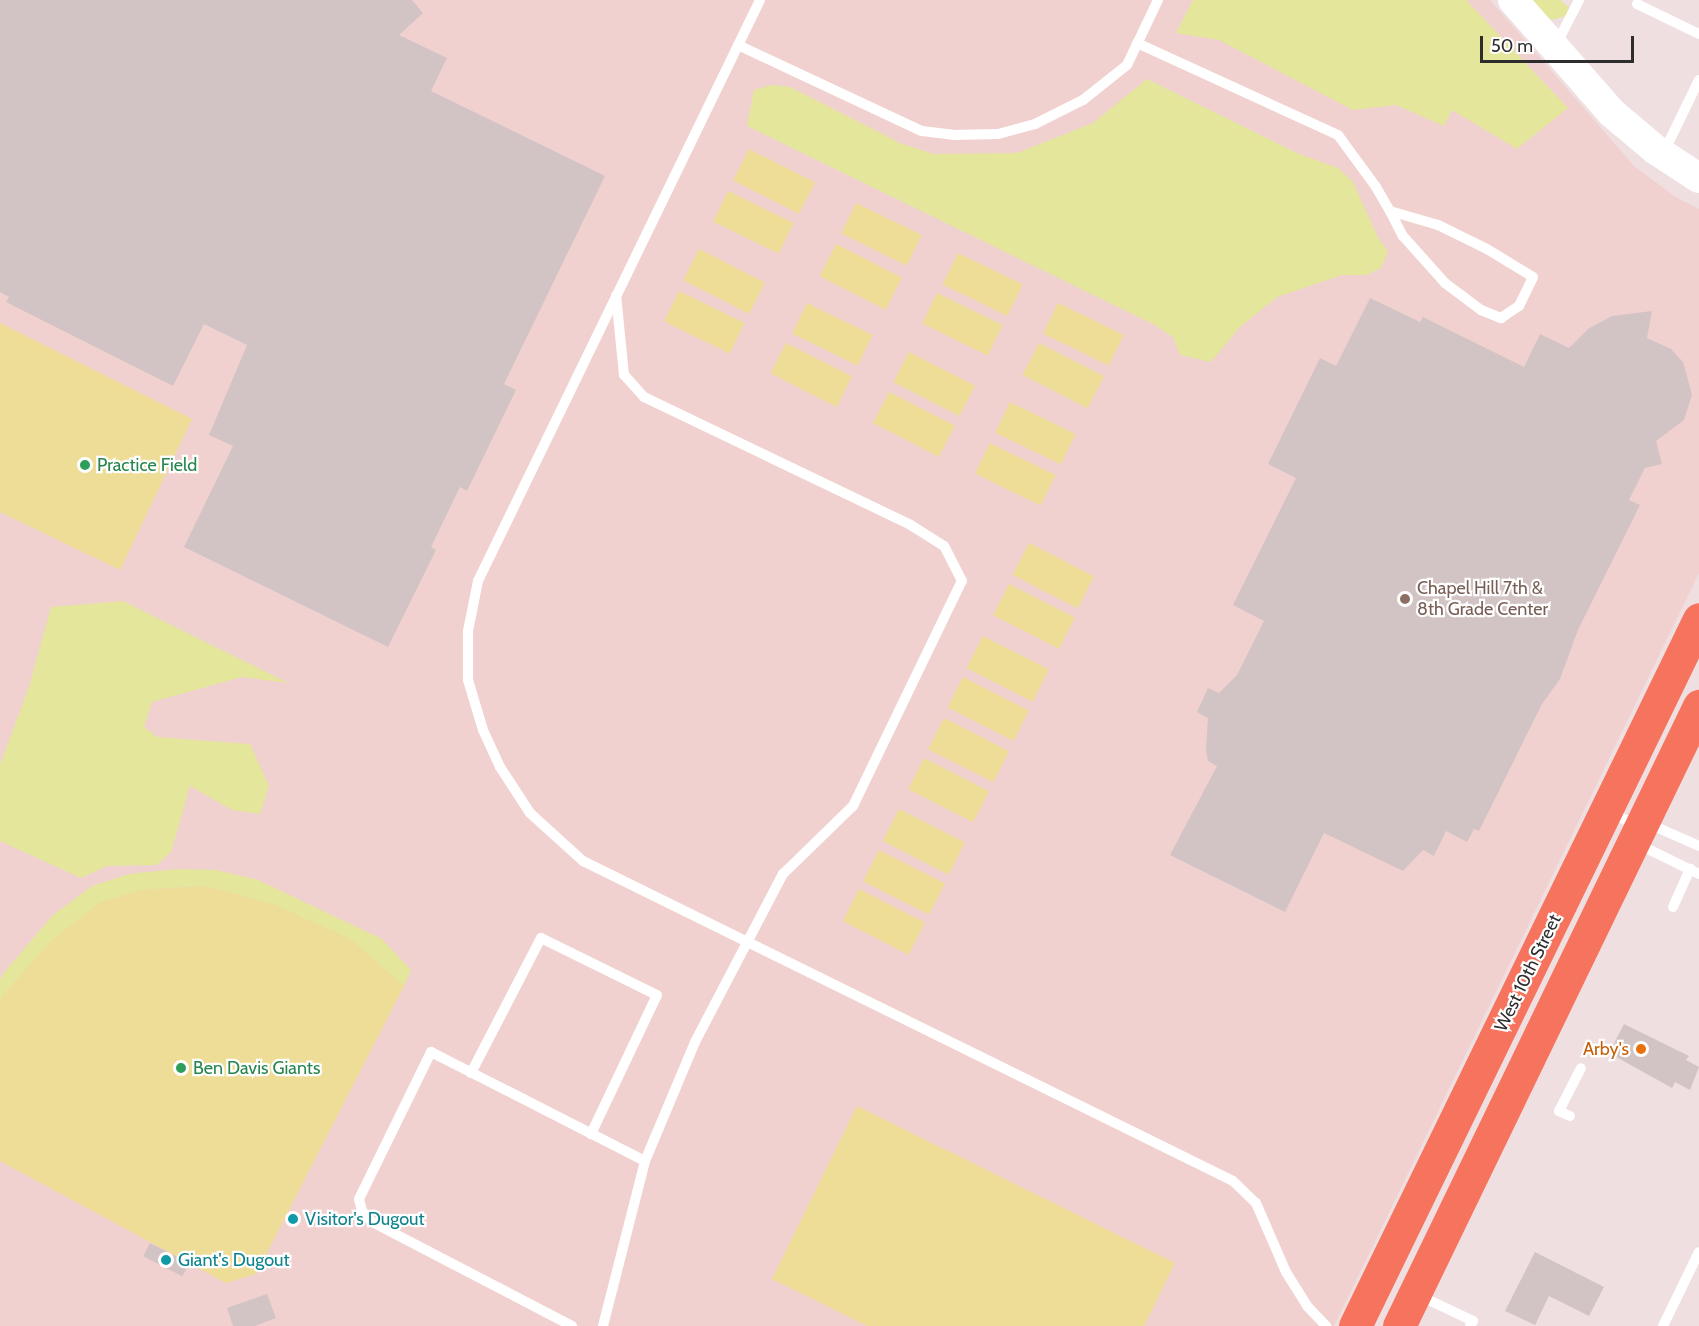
<!DOCTYPE html>
<html>
<head>
<meta charset="utf-8">
<style>
  body { margin:0 }
  #map { position:relative; width:1699px; height:1326px; overflow:hidden; background:#efdfe0; font-family:Cabin,sans-serif }
  div>[style] { position:absolute }
  .education>* { inset:0; background:#f0d1cf }
  .green>* { inset:0; background:#e3e69b }
  .pitch>* { inset:0; background:#eedd96; transform-origin:0 0 }
  .building>* { inset:0; background:#d2c4c4; transform-origin:0 0 }
  .lane>* { height:10px; margin:-5px; padding:0 5px; transform-origin:5px; border-radius:5px; background:#fff }
  .secondary>* { height:30px; margin:-15px; padding:0 15px; transform-origin:15px; border-radius:15px; background:#fff }
  .primary>* { height:33px; margin:-16.5px; padding:0 16.5px; transform-origin:16.5px; border-radius:16.5px; background:#f6745e }
  .dots>* { width:16px; height:16px; translate:-50% -50%; box-sizing:border-box; border:3px solid #fff; border-radius:50% }
  span { translate:-50% -50%; white-space:nowrap; text-align:center; line-height:1.15; -webkit-text-stroke:4.5px #fff; paint-order:stroke }
  .leisure-label { font-size:18px; color:#27864d }
  .left { translate:0 -50%; text-align:left }
  .education-label { font-size:18px; color:#785e54 }
  .street-label { font-size:18px; color:#2d2d2d }
  .food-label { font-size:18px; color:#c56008 }
  .right { translate:-100% -50%; text-align:right }
  .culture-label { font-size:18px; color:#0d838f }
  .scale { position:absolute; left:1480px; top:36px; width:154px; height:27px; box-sizing:border-box; border:3px solid #2d2d2d; border-top:0; padding-left:8px; font-size:18px; line-height:21px; white-space:nowrap; color:#2d2d2d; -webkit-text-stroke:4px #fff; paint-order:stroke }
</style>
</head>
<body>
<div id="map">
  <div class="education">
    <i style="clip-path:polygon(0 0,1490px 0,1634px 166px,1677px 198px,1699px 209px,1699px 573px,1334px 1326px,0 1326px)"></i>
  </div>
  <div class="green">
    <i style="clip-path:polygon(1193px 0,1466px 0,1568px 108px,1517px 149px,1452px 110px,1444px 126px,1396px 105px,1353px 110px,1219px 40px,1176px 33px)"></i>
    <i style="clip-path:polygon(1529px 0,1560px 0,1569px 7px,1566px 16px,1551px 20px)"></i>
    <i style="clip-path:polygon(1147px 79px,1299px 154px,1338px 168px,1353px 182px,1378px 238px,1388px 251px,1381px 268px,1367px 275px,1342px 275px,1277px 297px,1239px 328px,1211px 362px,1180px 355px,1173px 337px,1155px 325px,747px 126px,754px 90px,772px 85px,790px 87px,902px 144px,934px 154px,1017px 153px,1093px 123px)"></i>
    <i style="clip-path:polygon(123px 601px,288px 683px,242px 677px,152px 702px,144px 727px,157px 737px,250px 744px,269px 786px,260px 814px,232px 810px,190px 786px,171px 852px,157px 865px,107px 866px,81px 878px,0 841px,0 765px,29px 687px,51px 607px)"></i>
    <i style="clip-path:polygon(177px 869px,216px 870px,258px 880px,382px 939px,411px 970px,404px 986px,350px 939px,275px 905px,206px 886px,140px 890px,99px 903px,0 1002px,0 979px,6px 970px,53px 915px,92px 886px,129px 874px)"></i>
  </div>
  <div class="pitch">
    <i style="left:749px;top:149px;width:74px;height:35px;rotate:27deg"></i>
    <i style="left:728px;top:191px;width:73px;height:34px;rotate:26deg"></i>
    <i style="left:856px;top:203px;width:73px;height:34px;rotate:26deg"></i>
    <i style="left:836px;top:244px;width:74px;height:36px;rotate:27deg"></i>
    <i style="left:699px;top:249px;width:74px;height:35px;rotate:27deg"></i>
    <i style="left:958px;top:253px;width:72px;height:35px;rotate:26deg"></i>
    <i style="left:679px;top:291px;width:73px;height:34px;rotate:26deg"></i>
    <i style="left:937px;top:293px;width:73px;height:34px;rotate:26deg"></i>
    <i style="left:807px;top:303px;width:73px;height:34px;rotate:26deg"></i>
    <i style="left:1058px;top:303px;width:73px;height:34px;rotate:26deg"></i>
    <i style="clip-path:polygon(0 323px,192px 419px,120px 570px,0 512px)"></i>
    <i style="left:786px;top:343px;width:74px;height:34px;rotate:27deg"></i>
    <i style="left:1039px;top:343px;width:73px;height:36px;rotate:27deg"></i>
    <i style="left:909px;top:352px;width:74px;height:34px;rotate:27deg"></i>
    <i style="left:889px;top:392px;width:74px;height:35px;rotate:27deg"></i>
    <i style="left:1010px;top:402px;width:73px;height:34px;rotate:26deg"></i>
    <i style="left:990px;top:443px;width:73px;height:34px;rotate:26deg"></i>
    <i style="left:1029px;top:543px;width:73px;height:36px;rotate:27deg"></i>
    <i style="left:1009px;top:584px;width:74px;height:35px;rotate:27deg"></i>
    <i style="left:983px;top:636px;width:74px;height:36px;rotate:27deg"></i>
    <i style="left:963px;top:677px;width:74px;height:34px;rotate:27deg"></i>
    <i style="left:944px;top:718px;width:73px;height:35px;rotate:27deg"></i>
    <i style="left:924px;top:758px;width:73px;height:35px;rotate:27deg"></i>
    <i style="left:899px;top:809px;width:74px;height:36px;rotate:27deg"></i>
    <i style="left:879px;top:850px;width:74px;height:35px;rotate:27deg"></i>
    <i style="clip-path:polygon(206px 886px,275px 905px,350px 939px,404px 986px,256px 1274px,226px 1283px,0 1161px,0 1002px,4px 994px,50px 942px,99px 903px,140px 890px)"></i>
    <i style="left:859px;top:889px;width:74px;height:36px;rotate:27deg"></i>
    <i style="clip-path:polygon(857px 1106px,1175px 1263px,1144px 1326px,867px 1326px,772px 1279px)"></i>
  </div>
  <div class="building">
    <i style="clip-path:polygon(0 0,412px 0,423px 13px,399px 35px,447px 58px,431px 91px,605px 176px,504px 384px,516px 390px,467px 491px,460px 487px,431px 547px,436px 550px,388px 647px,184px 547px,233px 446px,209px 435px,247px 345px,204px 324px,173px 386px,6px 302px,9px 297px,0 292px)"></i>
    <i style="clip-path:polygon(1370px 298px,1420px 322px,1423px 317px,1524px 367px,1540px 334px,1569px 348px,1588px 329px,1612px 316px,1652px 311px,1647px 338px,1671px 349px,1683px 362px,1692px 395px,1684px 420px,1656px 441px,1662px 464px,1645px 468px,1629px 500px,1640px 505px,1578px 630px,1560px 679px,1542px 704px,1479px 831px,1474px 829px,1467px 842px,1446px 831px,1434px 856px,1423px 850px,1403px 871px,1324px 833px,1285px 912px,1170px 855px,1217px 766px,1208px 761px,1206px 750px,1208px 718px,1197px 712px,1208px 688px,1219px 693px,1237px 675px,1264px 621px,1233px 605px,1296px 478px,1268px 464px,1320px 358px,1336px 366px)"></i>
    <i style="clip-path:polygon(1624px 1024px,1689px 1056px,1686px 1060px,1699px 1067px,1690px 1090px,1675px 1082px,1672px 1088px,1609px 1053px)"></i>
    <i style="left:150px;top:1243px;width:44px;height:15px;rotate:27deg"></i>
    <i style="clip-path:polygon(1535px 1252px,1604px 1287px,1589px 1316px,1549px 1296px,1535px 1325px,1505px 1311px)"></i>
    <i style="clip-path:polygon(267px 1294px,276px 1318px,255px 1326px,233px 1326px,227px 1308px)"></i>
  </div>
  <div class="lane">
    <i style="left:760px;top:0;width:646px;rotate:115.89deg"></i>
    <i style="left:478px;top:581px;width:51px;rotate:101.3deg"></i>
    <i style="left:468px;top:631px;width:49px;rotate:90deg"></i>
    <i style="left:468px;top:680px;width:52px;rotate:73.3deg"></i>
    <i style="left:483px;top:730px;width:41px;rotate:65.3deg"></i>
    <i style="left:500px;top:767px;width:55px;rotate:56.9deg"></i>
    <i style="left:530px;top:813px;width:72px;rotate:42.2deg"></i>
    <i style="left:583px;top:861px;width:724px;rotate:26.21deg"></i>
    <i style="left:1233px;top:1181px;width:32px;rotate:44deg"></i>
    <i style="left:1256px;top:1203px;width:75px;rotate:66.5deg"></i>
    <i style="left:1286px;top:1272px;width:40px;rotate:58deg"></i>
    <i style="left:1307px;top:1306px;width:28px;rotate:46deg"></i>
    <i style="left:1637px;top:4px;width:69px;rotate:25.8deg"></i>
    <i style="left:1137px;top:43px;width:221px;rotate:24.6deg"></i>
    <i style="left:1338px;top:135px;width:64px;rotate:53.8deg"></i>
    <i style="left:1376px;top:187px;width:28px;rotate:60deg"></i>
    <i style="left:1390px;top:211px;width:28px;rotate:63deg"></i>
    <i style="left:1403px;top:236px;width:63px;rotate:48.2deg"></i>
    <i style="left:1445px;top:283px;width:45px;rotate:36.9deg"></i>
    <i style="left:1481px;top:310px;width:22px;rotate:22deg"></i>
    <i style="left:1501px;top:318px;width:22px;rotate:-34deg"></i>
    <i style="left:1519px;top:306px;width:32px;rotate:-64deg"></i>
    <i style="left:1533px;top:277px;width:54px;rotate:-148.7deg"></i>
    <i style="left:1487px;top:249px;width:55px;rotate:-153.9deg"></i>
    <i style="left:1438px;top:225px;width:50px;rotate:-163.7deg"></i>
    <i style="left:738px;top:45px;width:203px;rotate:25.1deg"></i>
    <i style="left:922px;top:131px;width:31px;rotate:7deg"></i>
    <i style="left:953px;top:135px;width:45px;rotate:-1.3deg"></i>
    <i style="left:998px;top:134px;width:38px;rotate:-15deg"></i>
    <i style="left:1035px;top:124px;width:54px;rotate:-26.6deg"></i>
    <i style="left:1083px;top:100px;width:56px;rotate:-38.5deg"></i>
    <i style="left:1127px;top:65px;width:72px;rotate:-64.5deg"></i>
    <i style="left:1556px;top:45px;width:51px;rotate:-62.9deg"></i>
    <i style="left:1664px;top:152px;width:80px;rotate:-64.1deg"></i>
    <i style="left:1608px;top:811px;width:36px;rotate:27deg"></i>
    <i style="left:1640px;top:827px;width:16px"></i>
    <i style="left:1656px;top:827px;width:47px;rotate:23.8deg"></i>
    <i style="left:1643px;top:836px;width:12px;rotate:76deg"></i>
    <i style="left:1646px;top:848px;width:59px;rotate:26.1deg"></i>
    <i style="left:1673px;top:907px;width:42px;rotate:-65.9deg"></i>
    <i style="left:471px;top:1073px;width:152px;rotate:-62.6deg"></i>
    <i style="left:541px;top:938px;width:129px;rotate:26.2deg"></i>
    <i style="left:657px;top:995px;width:154px;rotate:115.4deg"></i>
    <i style="left:1570px;top:1116px;width:12px;rotate:-156deg"></i>
    <i style="left:1559px;top:1111px;width:48px;rotate:-62.9deg"></i>
    <i style="left:1418px;top:1295px;width:61px;rotate:25.3deg"></i>
    <i style="left:1473px;top:1321px;width:6px;rotate:121deg"></i>
    <i style="left:572px;top:1326px;width:225px;rotate:-152.5deg"></i>
    <i style="left:372px;top:1222px;width:15px;rotate:-132deg"></i>
    <i style="left:362px;top:1211px;width:12px;rotate:-104deg"></i>
    <i style="left:359px;top:1199px;width:164px;rotate:-63.9deg"></i>
    <i style="left:431px;top:1052px;width:240px;rotate:27deg"></i>
    <i style="left:603px;top:1326px;width:170px;rotate:-75.7deg"></i>
    <i style="left:645px;top:1161px;width:129px;rotate:-67.2deg"></i>
    <i style="left:695px;top:1042px;width:190px;rotate:-62.4deg"></i>
    <i style="left:783px;top:874px;width:98px;rotate:-44.2deg"></i>
    <i style="left:853px;top:806px;width:250px;rotate:-64.2deg"></i>
    <i style="left:962px;top:581px;width:39px;rotate:-117deg"></i>
    <i style="left:944px;top:546px;width:39px;rotate:-148deg"></i>
    <i style="left:911px;top:525px;width:296px;rotate:-154.4deg"></i>
    <i style="left:644px;top:397px;width:30px;rotate:-132deg"></i>
    <i style="left:624px;top:375px;width:80px;rotate:-95.7deg"></i>
    <i style="left:1663px;top:1326px;width:82px;rotate:-64.1deg"></i>
  </div>
  <div class="secondary">
    <i style="left:1513px;top:0;width:150px;rotate:48.8deg"></i>
    <i style="left:1612px;top:113px;width:57px;rotate:40.1deg"></i>
    <i style="left:1656px;top:150px;width:51px;rotate:33.1deg"></i>
  </div>
  <div class="primary">
    <i style="left:1355px;top:1326px;width:786px;rotate:-64.05deg"></i>
    <i style="left:1399px;top:1326px;width:689px;rotate:-64.18deg"></i>
  </div>
  <div class="dots">
    <i style="left:85px;top:465px;background:#2e9e5b"></i>
    <i style="left:1405px;top:599px;background:#8d6e63"></i>
    <i style="left:1641px;top:1049px;background:#e8710a"></i>
    <i style="left:181px;top:1068px;background:#2e9e5b"></i>
    <i style="left:293px;top:1219px;background:#0f9aa8"></i>
    <i style="left:166px;top:1260px;background:#0f9aa8"></i>
  </div>
  <div class="leisure-label">
    <span class="left" style="left:97px;top:465px">Practice Field</span>
    <span class="left" style="left:193px;top:1068px">Ben Davis Giants</span>
  </div>
  <div class="education-label">
    <span class="left" style="left:1417px;top:599px">Chapel Hill 7th &amp;<br>8th Grade Center</span>
  </div>
  <div class="street-label">
    <span style="left:1528px;top:973px;rotate:-64deg">West 10th Street</span>
  </div>
  <div class="food-label">
    <span class="right" style="left:1629px;top:1049px">Arby's</span>
  </div>
  <div class="culture-label">
    <span class="left" style="left:305px;top:1219px">Visitor's Dugout</span>
    <span class="left" style="left:178px;top:1260px">Giant's Dugout</span>
  </div>
  <div class="scale">50 m</div>
</div>
</body>
</html>
